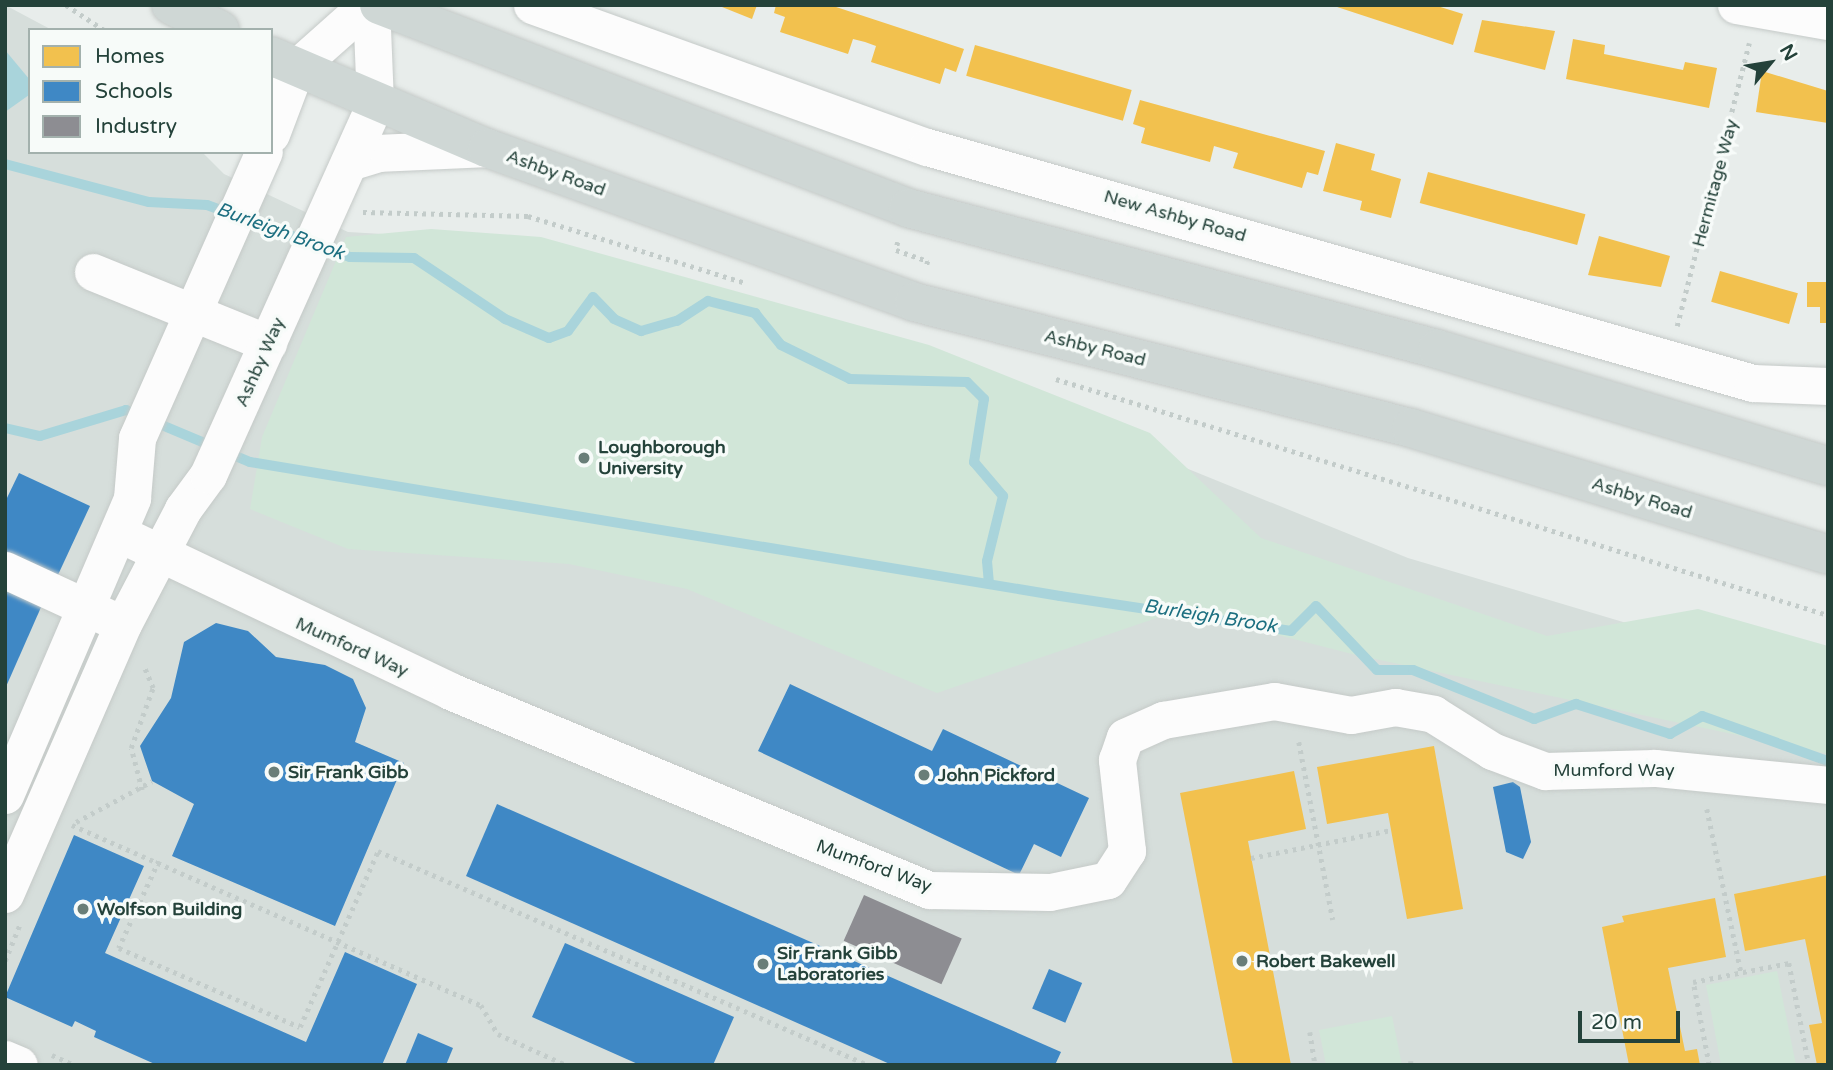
<!DOCTYPE html>
<html>
<head>
<meta charset="utf-8">
<style>
  body { margin:0 }
  #map { position:relative; width:1833px; height:1070px; overflow:hidden; background:#e8edeb; font-family:"Varela Round",sans-serif }
  div>[style] { position:absolute }
  .built>* { inset:0; background:#d6dedb }
  .green>* { inset:0; background:#d1e6d8 }
  .water>* { inset:0; background:#a9d4db }
  .homes>* { inset:0; background:#f2c14e; transform-origin:0 0 }
  .schools>* { inset:0; background:#3f88c5; transform-origin:0 0 }
  .industry>* { inset:0; background:#8d8d92; transform-origin:0 0 }
  .stream>* { height:10px; margin:-5px; padding:0 5px; transform-origin:5px; border-radius:5px; background:#a9d4db }
  .path>* { height:4.5px; margin-top:-2.25px; transform-origin:0; background:repeating-linear-gradient(90deg,#c3ccca 0 3.5px,transparent 0 8.5px) }
  .roads { filter:drop-shadow(0 0 2px #c5cac8) drop-shadow(0 0 2px #c5cac8) }
  .minor>* { height:37px; margin:-18.5px; padding:0 18.5px; transform-origin:18.5px; border-radius:18.5px; background:#fcfcfc }
  .major>* { height:38px; margin:-19px; padding:0 19px; transform-origin:19px; border-radius:19px; background:#cfd7d5 }
  .dots>* { width:19px; height:19px; translate:-50% -50%; box-sizing:border-box; border:4px solid #f7fbf9; border-radius:50% }
  span { translate:-50% -50%; white-space:nowrap; text-align:center; line-height:1.15; -webkit-text-stroke:7px #f7fbf9; paint-order:stroke }
  .street-label { font-size:18px; color:#24423a }
  .poi-label { font-size:18px; color:#24423a; font-weight:700 }
  .left { translate:0 -50%; text-align:left }
  .water-label { font-size:19px; color:#1c6f80; font-style:italic }
  .frame { position:absolute; inset:0; border:7px solid #24423a; pointer-events:none }
  .legend { position:absolute; left:28px; top:28px; width:245px; height:126px; box-sizing:border-box; background:#f7fbf9; border:2px solid #a3b1ad; margin:0; padding:9px 12px; list-style:none; font-size:21px; color:#24423a }
  .legend li { display:flex; align-items:center; gap:14px; height:35px }
  .legend b { width:35px; border:2px solid #a3b1ad }
  .north { position:absolute; left:1735px; top:28px; width:70px; height:70px; -webkit-text-stroke:5px #f7fbf9; paint-order:stroke; rotate:60deg; font-size:19px; font-weight:700; line-height:28px; text-align:center; color:#24423a }
  .north::after { content:''; display:block; margin:auto; width:24px; height:32px; background:#24423a; clip-path:polygon(50% 0,100% 100%,50% 72%,0 100%) }
  .scale { position:absolute; left:1578px; top:1011px; width:102px; height:32px; box-sizing:border-box; border:4px solid #24423a; border-top:0; padding-left:9px; font-size:21px; line-height:24px; white-space:nowrap; color:#24423a; -webkit-text-stroke:5px #f7fbf9; paint-order:stroke }
</style>
</head>
<body>
<div id="map">
  <div class="built">
    <i style="clip-path:polygon(5px 5px,52px 30px,30px 30px,30px 152px,202px 152px,224px 174px,348px 232px,540px 243px,917px 359px,1408px 558px,1828px 683px,1828px 1065px,5px 1065px)"></i>
  </div>
  <div class="green">
    <i style="clip-path:polygon(431px 229px,541px 237px,929px 345px,1150px 433px,1261px 538px,1547px 636px,1698px 609px,1828px 646px,1828px 754px,1356px 655px,1180px 610px,937px 693px,687px 589px,569px 564px,348px 549px,250px 509px,262px 437px,346px 237px)"></i>
    <i style="clip-path:polygon(1777px 971px,1796px 1065px,1721px 1065px,1706px 985px)"></i>
    <i style="clip-path:polygon(1392px 1016px,1402px 1065px,1326px 1065px,1319px 1030px)"></i>
  </div>
  <div class="water">
    <i style="clip-path:polygon(5px 50px,30px 80px,29px 95px,5px 112px)"></i>
  </div>
  <div class="homes">
    <i style="clip-path:polygon(717px 5px,757px 5px,752px 19px)"></i>
    <i style="clip-path:polygon(776px 5px,830px 5px,964px 49px,956px 72px,945px 68px,940px 84px,871px 62px,876px 46px,865px 42px,853px 39px,848px 54px,780px 32px,785px 17px,774px 13px)"></i>
    <i style="clip-path:polygon(1331px 5px,1434px 5px,1463px 14px,1453px 45px)"></i>
    <i style="clip-path:polygon(1482px 20px,1555px 31px,1545px 70px,1474px 52px)"></i>
    <i style="clip-path:polygon(1573px 39px,1605px 45px,1604px 54px,1683px 70px,1685px 62px,1717px 68px,1709px 108px,1566px 79px)"></i>
    <i style="left:975px;top:45px;width:163px;height:32px;rotate:16deg"></i>
    <i style="clip-path:polygon(1762px 71px,1828px 91px,1828px 123px,1756px 112px)"></i>
    <i style="clip-path:polygon(1140px 100px,1325px 151px,1318px 175px,1307px 172px,1302px 188px,1233px 168px,1238px 153px,1214px 146px,1210px 162px,1141px 143px,1145px 128px,1133px 124px)"></i>
    <i style="clip-path:polygon(1336px 143px,1375px 154px,1371px 170px,1401px 179px,1391px 218px,1360px 210px,1362px 201px,1323px 191px)"></i>
    <i style="left:1428px;top:172px;width:163px;height:32px;rotate:15deg"></i>
    <i style="clip-path:polygon(1599px 236px,1670px 256px,1661px 287px,1588px 275px)"></i>
    <i style="left:1720px;top:271px;width:81px;height:32px;rotate:16deg"></i>
    <i style="clip-path:polygon(1807px 282px,1828px 282px,1828px 323px,1820px 323px,1820px 307px,1807px 307px)"></i>
    <i style="clip-path:polygon(1434px 746px,1463px 909px,1407px 919px,1388px 813px,1327px 824px,1317px 767px)"></i>
    <i style="clip-path:polygon(1294px 771px,1306px 829px,1248px 841px,1291px 1065px,1233px 1065px,1180px 793px)"></i>
    <i style="clip-path:polygon(1828px 875px,1828px 1065px,1817px 1065px,1809px 1025px,1822px 1023px,1805px 939px,1745px 951px,1734px 894px)"></i>
    <i style="clip-path:polygon(1715px 898px,1726px 957px,1668px 968px,1685px 1051px,1697px 1049px,1700px 1065px,1629px 1065px,1602px 927px,1624px 922px,1622px 916px)"></i>
  </div>
  <div class="schools">
    <i style="clip-path:polygon(19px 473px,90px 506px,57px 577px,5px 552px,5px 502px)"></i>
    <i style="clip-path:polygon(5px 588px,42px 605px,5px 689px)"></i>
    <i style="clip-path:polygon(216px 623px,248px 631px,276px 657px,325px 665px,353px 679px,366px 708px,355px 742px,404px 763px,335px 926px,172px 856px,194px 804px,152px 781px,140px 746px,171px 698px,184px 642px)"></i>
    <i style="clip-path:polygon(790px 684px,932px 751px,943px 729px,1089px 798px,1061px 857px,1034px 844px,1019px 875px,758px 751px)"></i>
    <i style="clip-path:polygon(1513px 782px,1520px 787px,1531px 842px,1523px 859px,1506px 852px,1493px 787px)"></i>
    <i style="clip-path:polygon(497px 804px,1061px 1052px,1055px 1065px,892px 1065px,466px 876px)"></i>
    <i style="clip-path:polygon(74px 835px,144px 866px,105px 953px,306px 1042px,345px 952px,417px 984px,382px 1065px,157px 1065px,94px 1037px,96px 1031px,75px 1021px,72px 1027px,5px 997px)"></i>
    <i style="clip-path:polygon(565px 943px,734px 1017px,713px 1065px,640px 1065px,532px 1017px)"></i>
    <i style="left:1049px;top:969px;width:36px;height:43px;rotate:23deg"></i>
    <i style="clip-path:polygon(418px 1033px,453px 1048px,446px 1065px,405px 1065px)"></i>
  </div>
  <div class="industry">
    <i style="left:864px;top:895px;width:107px;height:50px;rotate:24deg"></i>
  </div>
  <div class="stream">
    <i style="left:5px;top:164px;width:149px;rotate:14.8deg"></i>
    <i style="left:149px;top:202px;width:58px;rotate:3deg"></i>
    <i style="left:207px;top:205px;width:152px;rotate:20deg"></i>
    <i style="left:350px;top:257px;width:64px;rotate:0.9deg"></i>
    <i style="left:414px;top:258px;width:110px;rotate:33.8deg"></i>
    <i style="left:505px;top:319px;width:48px;rotate:23.4deg"></i>
    <i style="left:549px;top:338px;width:20px;rotate:-20deg"></i>
    <i style="left:568px;top:331px;width:42px;rotate:-53.7deg"></i>
    <i style="left:593px;top:297px;width:30px;rotate:46deg"></i>
    <i style="left:614px;top:319px;width:30px;rotate:24deg"></i>
    <i style="left:641px;top:331px;width:37px;rotate:-16deg"></i>
    <i style="left:677px;top:321px;width:37px;rotate:-33deg"></i>
    <i style="left:708px;top:301px;width:49px;rotate:14.3deg"></i>
    <i style="left:755px;top:313px;width:41px;rotate:50.9deg"></i>
    <i style="left:781px;top:345px;width:77px;rotate:26.2deg"></i>
    <i style="left:850px;top:379px;width:117px;rotate:1.5deg"></i>
    <i style="left:967px;top:382px;width:24px;rotate:45deg"></i>
    <i style="left:984px;top:399px;width:64px;rotate:99deg"></i>
    <i style="left:974px;top:462px;width:45px;rotate:49.5deg"></i>
    <i style="left:1003px;top:496px;width:67px;rotate:103.8deg"></i>
    <i style="left:987px;top:561px;width:21px;rotate:85deg"></i>
    <i style="left:5px;top:428px;width:36px;rotate:13deg"></i>
    <i style="left:40px;top:436px;width:90px;rotate:-16.8deg"></i>
    <i style="left:126px;top:410px;width:134px;rotate:22.8deg"></i>
    <i style="left:250px;top:462px;width:821px;rotate:9.39deg"></i>
    <i style="left:1060px;top:596px;width:234px;rotate:8.6deg"></i>
    <i style="left:1291px;top:631px;width:35px;rotate:-45deg"></i>
    <i style="left:1316px;top:606px;width:88px;rotate:46.4deg"></i>
    <i style="left:1377px;top:670px;width:36px"></i>
    <i style="left:1413px;top:670px;width:131px;rotate:22deg"></i>
    <i style="left:1534px;top:719px;width:45px;rotate:-19.7deg"></i>
    <i style="left:1576px;top:704px;width:99px;rotate:17.7deg"></i>
    <i style="left:1670px;top:734px;width:37px;rotate:-29deg"></i>
    <i style="left:1702px;top:716px;width:134px;rotate:19.7deg"></i>
  </div>
  <div class="path">
    <i style="left:66px;top:5px;width:45px;rotate:33.3deg"></i>
    <i style="left:363px;top:212px;width:165px;rotate:1.4deg"></i>
    <i style="left:528px;top:216px;width:225px;rotate:17.1deg"></i>
    <i style="left:898px;top:242px;width:8px;rotate:104deg"></i>
    <i style="left:896px;top:250px;width:34px;rotate:19deg"></i>
    <i style="left:928px;top:261px;width:7px;rotate:106deg"></i>
    <i style="left:1677px;top:326px;width:292px;rotate:-75.7deg"></i>
    <i style="left:1056px;top:379px;width:807px;rotate:17deg"></i>
    <i style="left:1299px;top:742px;width:181px;rotate:79.2deg"></i>
    <i style="left:142px;top:790px;width:43px;rotate:-104.7deg"></i>
    <i style="left:131px;top:748px;width:64px;rotate:-69.9deg"></i>
    <i style="left:153px;top:688px;width:23px;rotate:-113deg"></i>
    <i style="left:1707px;top:809px;width:167px;rotate:78.2deg"></i>
    <i style="left:76px;top:822px;width:86px;rotate:-28.3deg"></i>
    <i style="left:72px;top:825px;width:447px;rotate:23.8deg"></i>
    <i style="left:481px;top:1005px;width:34px;rotate:60deg"></i>
    <i style="left:498px;top:1034px;width:75px;rotate:24.5deg"></i>
    <i style="left:1251px;top:858px;width:143px;rotate:-11.3deg"></i>
    <i style="left:159px;top:861px;width:96px;rotate:114.7deg"></i>
    <i style="left:119px;top:948px;width:197px;rotate:23.6deg"></i>
    <i style="left:300px;top:1027px;width:193px;rotate:-66.1deg"></i>
    <i style="left:378px;top:851px;width:535px;rotate:23.59deg"></i>
    <i style="left:5px;top:961px;width:38px;rotate:-68deg"></i>
    <i style="left:1310px;top:1032px;width:33px;rotate:81deg"></i>
    <i style="left:52px;top:1055px;width:24px;rotate:24deg"></i>
    <i style="left:1411px;top:1061px;width:4px;rotate:90deg"></i>
    <i style="left:1709px;top:1065px;width:85px;rotate:-100.9deg"></i>
    <i style="left:1693px;top:982px;width:98px;rotate:-11.2deg"></i>
    <i style="left:1789px;top:963px;width:104px;rotate:78.9deg"></i>
  </div>
  <div class="roads">
    <div class="minor">
      <i style="left:532px;top:5px;width:420px;rotate:19.8deg"></i>
      <i style="left:927px;top:147px;width:859px;rotate:15.95deg"></i>
      <i style="left:1753px;top:383px;width:75px;rotate:2.3deg"></i>
      <i style="left:1736px;top:5px;width:93px;rotate:9.9deg"></i>
      <i style="left:271px;top:134px;width:71px;rotate:-69.3deg"></i>
      <i style="left:296px;top:68px;width:95px;rotate:-41.6deg"></i>
      <i style="left:349px;top:162px;width:30px;rotate:-17deg"></i>
      <i style="left:378px;top:153px;width:109px;rotate:-2.6deg"></i>
      <i style="left:93px;top:272px;width:189px;rotate:22.1deg"></i>
      <i style="left:118px;top:533px;width:368px;rotate:25.4deg"></i>
      <i style="left:450px;top:691px;width:519px;rotate:22.56deg"></i>
      <i style="left:929px;top:890px;width:121px;rotate:0.9deg"></i>
      <i style="left:1050px;top:892px;width:59px;rotate:-11.7deg"></i>
      <i style="left:1108px;top:880px;width:35px;rotate:-57deg"></i>
      <i style="left:1127px;top:851px;width:92px;rotate:-96.3deg"></i>
      <i style="left:1117px;top:760px;width:24px;rotate:-71deg"></i>
      <i style="left:1125px;top:737px;width:42px;rotate:-24.1deg"></i>
      <i style="left:1163px;top:720px;width:113px;rotate:-9.7deg"></i>
      <i style="left:1274px;top:701px;width:78px;rotate:10.3deg"></i>
      <i style="left:1351px;top:715px;width:45px;rotate:-10.3deg"></i>
      <i style="left:1395px;top:707px;width:39px;rotate:10deg"></i>
      <i style="left:1433px;top:714px;width:70px;rotate:32.1deg"></i>
      <i style="left:1492px;top:751px;width:57px;rotate:20.7deg"></i>
      <i style="left:1545px;top:771px;width:110px;rotate:-1.6deg"></i>
      <i style="left:1655px;top:768px;width:174px;rotate:5.6deg"></i>
      <i style="left:5px;top:570px;width:115px;rotate:24.8deg"></i>
      <i style="left:5px;top:795px;width:323px;rotate:-66.8deg"></i>
      <i style="left:132px;top:498px;width:60px;rotate:-85.2deg"></i>
      <i style="left:137px;top:438px;width:313px;rotate:-66.1deg"></i>
      <i style="left:5px;top:894px;width:295px;rotate:-66.4deg"></i>
      <i style="left:123px;top:624px;width:130px;rotate:-62.4deg"></i>
      <i style="left:183px;top:509px;width:42px;rotate:-53.7deg"></i>
      <i style="left:208px;top:475px;width:408px;rotate:-65.8deg"></i>
      <i style="left:375px;top:103px;width:98px;rotate:-92.3deg"></i>
      <i style="left:5px;top:1059px;width:15px;rotate:23deg"></i>
    </div>
    <div class="major">
      <i style="left:171px;top:5px;width:55px;rotate:27deg"></i>
      <i style="left:379px;top:5px;width:567px;rotate:20.99deg"></i>
      <i style="left:908px;top:208px;width:547px;rotate:14.92deg"></i>
      <i style="left:1437px;top:349px;width:408px;rotate:16.7deg"></i>
      <i style="left:271px;top:56px;width:235px;rotate:23.1deg"></i>
      <i style="left:487px;top:148px;width:454px;rotate:19.8deg"></i>
      <i style="left:914px;top:302px;width:513px;rotate:14.23deg"></i>
      <i style="left:1411px;top:428px;width:436px;rotate:16.9deg"></i>
    </div>
  </div>
  <div class="dots">
    <i style="left:584px;top:458px;background:#697e78"></i>
    <i style="left:274px;top:772px;background:#697e78"></i>
    <i style="left:924px;top:775px;background:#697e78"></i>
    <i style="left:83px;top:909px;background:#697e78"></i>
    <i style="left:1242px;top:961px;background:#697e78"></i>
    <i style="left:763px;top:964px;background:#697e78"></i>
  </div>
  <div class="street-label">
    <span style="left:556px;top:173px;rotate:20deg">Ashby Road</span>
    <span style="left:1715px;top:183px;rotate:-75deg">Hermitage Way</span>
    <span style="left:1175px;top:216px;rotate:16deg">New Ashby Road</span>
    <span style="left:1095px;top:348px;rotate:14deg">Ashby Road</span>
    <span style="left:260px;top:362px;rotate:-66deg">Ashby Way</span>
    <span style="left:1642px;top:498px;rotate:17deg">Ashby Road</span>
    <span style="left:352px;top:647px;rotate:24deg">Mumford Way</span>
    <span style="left:1614px;top:770px">Mumford Way</span>
    <span style="left:874px;top:866px;rotate:20deg">Mumford Way</span>
  </div>
  <div class="poi-label">
    <span class="left" style="left:598px;top:458px">Loughborough<br>University</span>
    <span class="left" style="left:288px;top:772px">Sir Frank Gibb</span>
    <span class="left" style="left:938px;top:775px">John Pickford</span>
    <span class="left" style="left:97px;top:909px">Wolfson Building</span>
    <span class="left" style="left:777px;top:964px">Sir Frank Gibb<br>Laboratories</span>
    <span class="left" style="left:1256px;top:961px">Robert Bakewell</span>
  </div>
  <div class="water-label">
    <span style="left:280px;top:232px;rotate:20deg">Burleigh Brook</span>
    <span style="left:1210px;top:617px;rotate:9deg">Burleigh Brook</span>
  </div>
  <div class="frame"></div>
  <ul class="legend">
  <li><b style="height:19px;background:#f2c14e"></b>Homes</li>
  <li><b style="height:19px;background:#3f88c5"></b>Schools</li>
  <li><b style="height:19px;background:#8d8d92"></b>Industry</li>
  </ul>
  <div class="north">N</div>
  <div class="scale">20 m</div>
</div>
</body>
</html>
